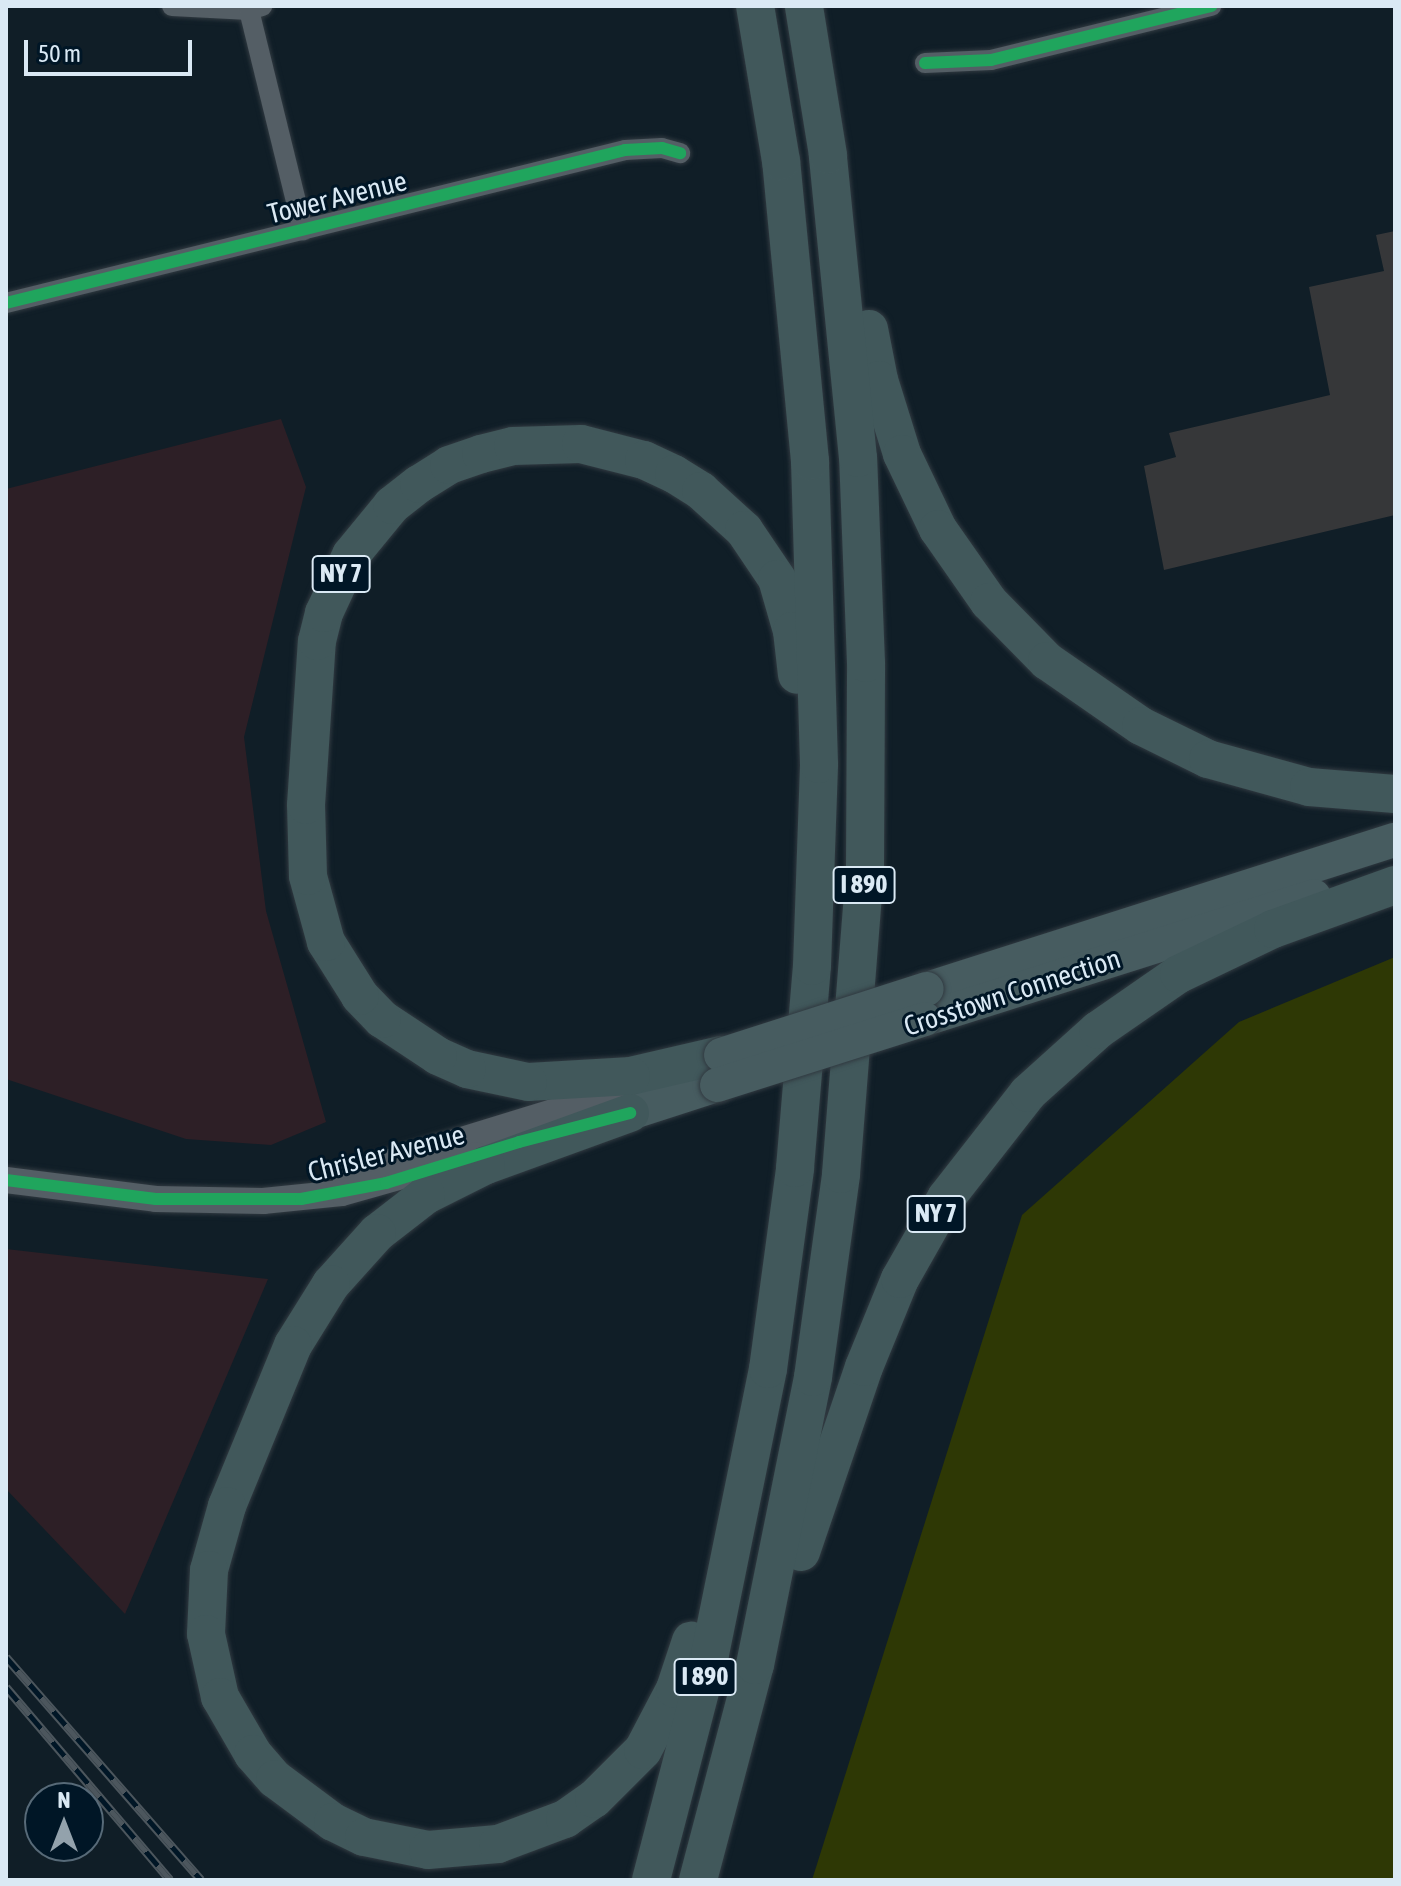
<!DOCTYPE html>
<html>
<head>
<meta charset="utf-8">
<style>
  body { margin:0 }
  #map { position:relative; width:1401px; height:1886px; overflow:hidden; background:#101e27; font-family:"Asap Condensed",sans-serif }
  div>[style] { position:absolute }
  .industrial>* { inset:0; background:#2d1f26 }
  .green>* { inset:0; background:#2e3805 }
  .building>* { inset:0; background:#363739 }
  .roads { filter:drop-shadow(0 0 2px #313a41) drop-shadow(0 0 2px #313a41) }
  .minor>* { height:20px; margin:-10px; padding:0 10px; transform-origin:10px; border-radius:10px; background:#545e65 }
  .tertiary>* { height:26px; margin:-13px; padding:0 13px; transform-origin:13px; border-radius:13px; background:#545e65 }
  .trunk>* { height:34px; margin:-17px; padding:0 17px; transform-origin:17px; border-radius:17px; background:#475c60 }
  .motorway>* { height:38px; margin:-19px; padding:0 19px; transform-origin:19px; border-radius:19px; background:#41585b }
  .rail>* { height:9px; margin-top:-4.5px; transform-origin:0; background:repeating-linear-gradient(90deg,#001626 0 18px,#4c565d 0 36px); box-sizing:border-box; border-block:2px solid #4c565d }
  .bridges { filter:drop-shadow(0 0 2px #313a41) drop-shadow(0 0 2px #313a41) }
  .trunk-bridge>* { height:34px; margin:-17px; padding:0 17px; transform-origin:17px; border-radius:17px; background:#475c60 }
  .cycleway>* { height:12px; margin:-6px; padding:0 6px; transform-origin:6px; border-radius:6px; background:#20a55d }
  span { translate:-50% -50%; white-space:nowrap; text-align:center; line-height:1.15; -webkit-text-stroke:6px #001626; paint-order:stroke }
  .shield-label span { padding:2px 6px; background:#001626; border:2px solid; border-radius:6px; -webkit-text-stroke-width:0 }
  .shield-label { font-size:26px; color:#dae9f4; font-weight:700 }
  .street-label { font-size:28px; color:#dae9f4 }
  .frame { position:absolute; inset:0; border:8px solid #dae9f4; pointer-events:none }
  .north { position:absolute; left:24px; top:1782px; width:80px; height:80px; box-sizing:border-box; background:#001626; border:2px solid #576a78; border-radius:50%; rotate:0deg; font-size:22px; font-weight:700; line-height:32px; text-align:center; color:#dae9f4 }
  .north::after { content:''; display:block; margin:auto; width:28px; height:36px; background:#93a2ac; clip-path:polygon(50% 0,100% 100%,50% 72%,0 100%) }
  .scale { position:absolute; left:24px; top:40px; width:168px; height:36px; box-sizing:border-box; border:4px solid #dae9f4; border-top:0; padding-left:10px; font-size:24px; line-height:28px; white-space:nowrap; color:#dae9f4; -webkit-text-stroke:6px #001626; paint-order:stroke }
</style>
</head>
<body>
<div id="map">
  <div class="industrial">
    <i style="clip-path:polygon(281px 419px,306px 487px,244px 737px,266px 911px,326px 1122px,271px 1145px,186px 1139px,6px 1079px,6px 489px)"></i>
    <i style="clip-path:polygon(6px 1249px,268px 1279px,125px 1614px,6px 1489px)"></i>
  </div>
  <div class="green">
    <i style="clip-path:polygon(1395px 957px,1395px 1880px,812px 1880px,1022px 1215px,1239px 1022px)"></i>
  </div>
  <div class="building">
    <i style="clip-path:polygon(1395px 231px,1395px 515px,1164px 570px,1144px 466px,1176px 457px,1169px 433px,1330px 395px,1309px 287px,1384px 271px,1376px 235px)"></i>
  </div>
  <div class="roads">
    <div class="minor">
      <i style="left:172px;top:6px;width:77px;rotate:3deg"></i>
      <i style="left:249px;top:10px;width:14px;rotate:-17deg"></i>
      <i style="left:249px;top:10px;width:227px;rotate:76.2deg"></i>
      <i style="left:925px;top:63px;width:66px;rotate:-2.6deg"></i>
      <i style="left:991px;top:60px;width:227px;rotate:-13.8deg"></i>
      <i style="left:6px;top:303px;width:638px;rotate:-13.88deg"></i>
      <i style="left:625px;top:150px;width:37px;rotate:-3deg"></i>
      <i style="left:662px;top:148px;width:19px;rotate:16deg"></i>
    </div>
    <div class="tertiary">
      <i style="left:345px;top:1176px;width:306px;rotate:-17.1deg"></i>
      <i style="left:6px;top:1180px;width:151px;rotate:7.2deg"></i>
      <i style="left:156px;top:1199px;width:107px;rotate:1.1deg"></i>
      <i style="left:263px;top:1201px;width:79px;rotate:-5.8deg"></i>
      <i style="left:342px;top:1193px;width:139px;rotate:-15.8deg"></i>
    </div>
    <div class="trunk">
      <i style="left:927px;top:989px;width:491px;rotate:-17.7deg"></i>
      <i style="left:925px;top:1019px;width:408px;rotate:-17.5deg"></i>
      <i style="left:630px;top:1113px;width:91px;rotate:-17.8deg"></i>
    </div>
    <div class="motorway">
      <i style="left:869px;top:329px;width:52px;rotate:78.9deg"></i>
      <i style="left:879px;top:380px;width:77px;rotate:72.7deg"></i>
      <i style="left:902px;top:454px;width:83px;rotate:64.4deg"></i>
      <i style="left:938px;top:529px;width:89px;rotate:55.1deg"></i>
      <i style="left:989px;top:602px;width:83px;rotate:45.5deg"></i>
      <i style="left:1047px;top:661px;width:114px;rotate:34.7deg"></i>
      <i style="left:1141px;top:726px;width:75px;rotate:26.2deg"></i>
      <i style="left:1208px;top:759px;width:105px;rotate:15.5deg"></i>
      <i style="left:1309px;top:787px;width:86px;rotate:4.7deg"></i>
      <i style="left:721px;top:1055px;width:92px;rotate:166.9deg"></i>
      <i style="left:631px;top:1076px;width:103px;rotate:176.7deg"></i>
      <i style="left:528px;top:1082px;width:62px;rotate:-168deg"></i>
      <i style="left:467px;top:1069px;width:32px;rotate:-156deg"></i>
      <i style="left:438px;top:1056px;width:67px;rotate:-146.5deg"></i>
      <i style="left:382px;top:1019px;width:32px;rotate:-134deg"></i>
      <i style="left:360px;top:996px;width:64px;rotate:-122.2deg"></i>
      <i style="left:326px;top:942px;width:68px;rotate:-105.3deg"></i>
      <i style="left:308px;top:876px;width:71px;rotate:-91.6deg"></i>
      <i style="left:306px;top:805px;width:164px;rotate:-86.2deg"></i>
      <i style="left:317px;top:641px;width:29px;rotate:-76deg"></i>
      <i style="left:324px;top:613px;width:64px;rotate:-65deg"></i>
      <i style="left:351px;top:555px;width:65px;rotate:-50.6deg"></i>
      <i style="left:392px;top:505px;width:34px;rotate:-38deg"></i>
      <i style="left:419px;top:484px;width:36px;rotate:-32deg"></i>
      <i style="left:449px;top:465px;width:34px;rotate:-19deg"></i>
      <i style="left:481px;top:454px;width:33px;rotate:-14deg"></i>
      <i style="left:513px;top:446px;width:68px;rotate:-1.7deg"></i>
      <i style="left:581px;top:444px;width:65px;rotate:14.3deg"></i>
      <i style="left:644px;top:460px;width:33px;rotate:25deg"></i>
      <i style="left:674px;top:474px;width:32px;rotate:32deg"></i>
      <i style="left:701px;top:491px;width:58px;rotate:42.2deg"></i>
      <i style="left:744px;top:530px;width:59px;rotate:56deg"></i>
      <i style="left:777px;top:579px;width:54px;rotate:73.9deg"></i>
      <i style="left:792px;top:631px;width:44px;rotate:83.5deg"></i>
      <i style="left:630px;top:1113px;width:153px;rotate:160.1deg"></i>
      <i style="left:486px;top:1165px;width:67px;rotate:153.4deg"></i>
      <i style="left:426px;top:1195px;width:62px;rotate:142.2deg"></i>
      <i style="left:377px;top:1233px;width:69px;rotate:132deg"></i>
      <i style="left:331px;top:1284px;width:72px;rotate:121.9deg"></i>
      <i style="left:293px;top:1345px;width:174px;rotate:112.3deg"></i>
      <i style="left:227px;top:1506px;width:66px;rotate:105.7deg"></i>
      <i style="left:209px;top:1570px;width:64px;rotate:92.7deg"></i>
      <i style="left:206px;top:1634px;width:65px;rotate:77.5deg"></i>
      <i style="left:220px;top:1697px;width:66px;rotate:59.9deg"></i>
      <i style="left:253px;top:1754px;width:33px;rotate:49deg"></i>
      <i style="left:275px;top:1779px;width:72px;rotate:36.6deg"></i>
      <i style="left:333px;top:1822px;width:34px;rotate:26deg"></i>
      <i style="left:364px;top:1837px;width:65px;rotate:11.5deg"></i>
      <i style="left:428px;top:1850px;width:70px;rotate:-4.9deg"></i>
      <i style="left:498px;top:1844px;width:72px;rotate:-20.5deg"></i>
      <i style="left:565px;top:1819px;width:35px;rotate:-35deg"></i>
      <i style="left:594px;top:1799px;width:69px;rotate:-45deg"></i>
      <i style="left:643px;top:1750px;width:69px;rotate:-62.3deg"></i>
      <i style="left:675px;top:1689px;width:51px;rotate:-71.6deg"></i>
      <i style="left:801px;top:1552px;width:195px;rotate:-71.2deg"></i>
      <i style="left:864px;top:1367px;width:95px;rotate:-67.8deg"></i>
      <i style="left:900px;top:1279px;width:93px;rotate:-60.4deg"></i>
      <i style="left:946px;top:1198px;width:133px;rotate:-52deg"></i>
      <i style="left:1028px;top:1093px;width:94px;rotate:-42deg"></i>
      <i style="left:1098px;top:1030px;width:98px;rotate:-34.7deg"></i>
      <i style="left:1179px;top:974px;width:104px;rotate:-25.6deg"></i>
      <i style="left:1273px;top:929px;width:130px;rotate:-19.8deg"></i>
      <i style="left:651px;top:1880px;width:234px;rotate:-75.4deg"></i>
      <i style="left:710px;top:1654px;width:291px;rotate:-78.5deg"></i>
      <i style="left:768px;top:1369px;width:203px;rotate:-82.3deg"></i>
      <i style="left:795px;top:1168px;width:203px;rotate:-85.2deg"></i>
      <i style="left:812px;top:966px;width:202px;rotate:-88deg"></i>
      <i style="left:819px;top:764px;width:303px;rotate:-91.7deg"></i>
      <i style="left:810px;top:461px;width:301px;rotate:-95.5deg"></i>
      <i style="left:781px;top:161px;width:157px;rotate:-99.5deg"></i>
      <i style="left:698px;top:1880px;width:222px;rotate:-75.2deg"></i>
      <i style="left:755px;top:1665px;width:294px;rotate:-78.6deg"></i>
      <i style="left:813px;top:1377px;width:205px;rotate:-82.1deg"></i>
      <i style="left:841px;top:1174px;width:308px;rotate:-85.5deg"></i>
      <i style="left:865px;top:867px;width:204px;rotate:-89.7deg"></i>
      <i style="left:866px;top:663px;width:205px;rotate:-92.2deg"></i>
      <i style="left:858px;top:458px;width:304px;rotate:-95.7deg"></i>
      <i style="left:828px;top:155px;width:151px;rotate:-99.2deg"></i>
    </div>
  </div>
  <div class="rail">
    <i style="left:6px;top:1657px;width:296px;rotate:48.8deg"></i>
    <i style="left:6px;top:1687px;width:253px;rotate:49.6deg"></i>
  </div>
  <div class="bridges">
    <div class="trunk-bridge">
      <i style="left:721px;top:1055px;width:216px;rotate:-17.8deg"></i>
      <i style="left:717px;top:1085px;width:218px;rotate:-17.6deg"></i>
    </div>
  </div>
  <div class="cycleway">
    <i style="left:925px;top:63px;width:66px;rotate:-2.6deg"></i>
    <i style="left:991px;top:60px;width:227px;rotate:-13.8deg"></i>
    <i style="left:6px;top:303px;width:638px;rotate:-13.88deg"></i>
    <i style="left:625px;top:150px;width:37px;rotate:-3deg"></i>
    <i style="left:662px;top:148px;width:19px;rotate:16deg"></i>
    <i style="left:6px;top:1180px;width:151px;rotate:7.2deg"></i>
    <i style="left:156px;top:1199px;width:145px"></i>
    <i style="left:301px;top:1199px;width:86px;rotate:-10.7deg"></i>
    <i style="left:386px;top:1183px;width:139px;rotate:-17.1deg"></i>
    <i style="left:519px;top:1142px;width:115px;rotate:-14.6deg"></i>
  </div>
  <div class="shield-label">
    <span style="left:341px;top:574px">NY 7</span>
    <span style="left:864px;top:885px">I 890</span>
    <span style="left:936px;top:1214px">NY 7</span>
    <span style="left:705px;top:1677px">I 890</span>
  </div>
  <div class="street-label">
    <span style="left:337px;top:197px;rotate:-14deg">Tower Avenue</span>
    <span style="left:1012px;top:992px;rotate:-18deg">Crosstown Connection</span>
    <span style="left:386px;top:1153px;rotate:-14deg">Chrisler Avenue</span>
  </div>
  <div class="frame"></div>
  <div class="north">N</div>
  <div class="scale">50 m</div>
</div>
</body>
</html>
